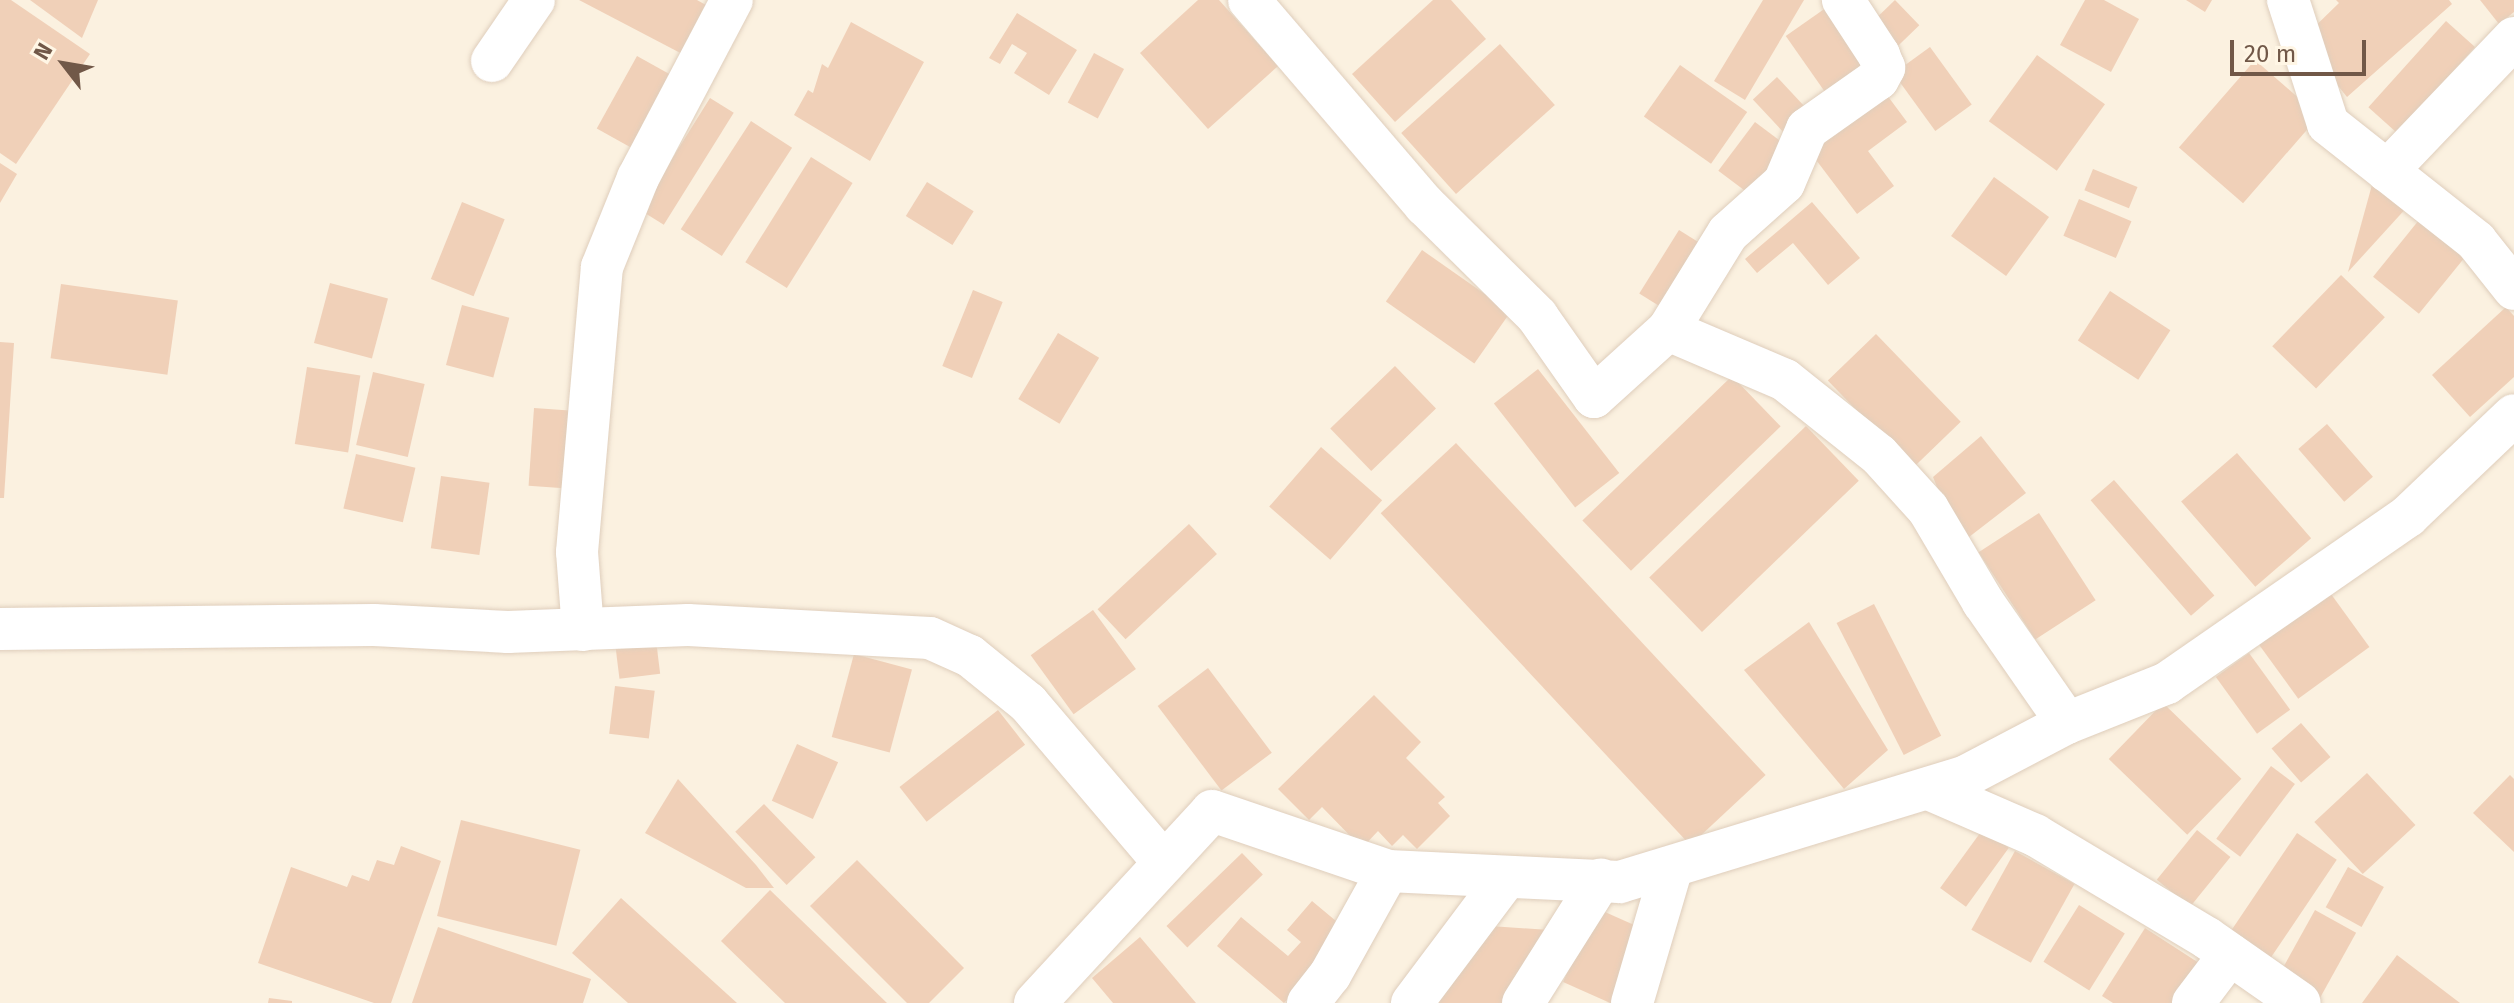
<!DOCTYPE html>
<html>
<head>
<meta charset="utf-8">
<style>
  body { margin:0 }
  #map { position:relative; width:2514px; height:1003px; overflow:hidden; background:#fbf1e0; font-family:"Fira Sans",sans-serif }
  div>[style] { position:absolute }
  .building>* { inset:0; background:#f0d0b8; transform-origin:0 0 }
  .roads { filter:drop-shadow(0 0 2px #dfcebc) drop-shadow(0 0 2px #dfcebc) }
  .street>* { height:42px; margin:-21px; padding:0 21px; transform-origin:21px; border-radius:21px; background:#fff }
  span { translate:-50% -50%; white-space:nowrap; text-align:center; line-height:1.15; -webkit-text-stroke:6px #fff6e5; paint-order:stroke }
  .north { position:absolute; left:24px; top:24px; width:80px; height:80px; -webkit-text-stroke:6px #fff6e5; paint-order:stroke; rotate:301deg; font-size:22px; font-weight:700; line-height:32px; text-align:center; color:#715848 }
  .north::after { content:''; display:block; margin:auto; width:28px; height:36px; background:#715848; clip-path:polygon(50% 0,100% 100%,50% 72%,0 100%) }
  .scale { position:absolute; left:2230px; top:40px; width:136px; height:36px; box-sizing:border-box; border:4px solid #715848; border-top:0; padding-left:10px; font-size:24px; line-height:28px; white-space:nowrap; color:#715848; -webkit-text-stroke:6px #fff6e5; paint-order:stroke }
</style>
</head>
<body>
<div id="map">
  <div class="building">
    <i style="clip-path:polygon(0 0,11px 0,90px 54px,16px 164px,0 153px)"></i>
    <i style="clip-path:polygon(30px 0,98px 0,82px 38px)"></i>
    <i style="clip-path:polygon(579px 0,697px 0,713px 9px,688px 57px)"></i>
    <i style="clip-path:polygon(1198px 0,1219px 0,1278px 66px,1208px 129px,1140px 53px)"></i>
    <i style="clip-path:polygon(1433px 0,1451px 0,1486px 39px,1395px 122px,1352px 74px)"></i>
    <i style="clip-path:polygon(1763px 0,1804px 0,1745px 100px,1714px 81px)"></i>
    <i style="left:1895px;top:0;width:35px;height:37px;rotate:46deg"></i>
    <i style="clip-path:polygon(2085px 0,2104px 0,2139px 19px,2111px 72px,2060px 45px)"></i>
    <i style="clip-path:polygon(2186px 0,2212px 0,2205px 12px)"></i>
    <i style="clip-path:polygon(2336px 0,2449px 0,2452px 4px,2347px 97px,2301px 40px,2339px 3px)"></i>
    <i style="clip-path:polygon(2480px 0,2514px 0,2514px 12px,2499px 24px)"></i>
    <i style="left:1830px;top:5px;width:77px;height:54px;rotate:55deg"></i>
    <i style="clip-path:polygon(1017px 13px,1077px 50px,1049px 95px,1014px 73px,1027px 53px,1012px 44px,1000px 64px,989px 58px)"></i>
    <i style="left:2446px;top:21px;width:39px;height:116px;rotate:42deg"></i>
    <i style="clip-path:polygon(851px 22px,924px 62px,870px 161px,794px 115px,808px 90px,813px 93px,822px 64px,828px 68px)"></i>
    <i style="left:1500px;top:44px;width:82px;height:133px;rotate:48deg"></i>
    <i style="left:1930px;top:47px;width:71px;height:45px;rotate:54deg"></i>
    <i style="left:1094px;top:53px;width:34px;height:56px;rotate:28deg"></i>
    <i style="left:2037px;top:55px;width:84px;height:82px;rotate:36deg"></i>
    <i style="left:637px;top:56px;width:39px;height:83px;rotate:29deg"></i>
    <i style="left:2255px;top:60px;width:85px;height:116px;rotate:41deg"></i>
    <i style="left:1680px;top:65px;width:82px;height:63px;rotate:35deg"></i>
    <i style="left:1777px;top:77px;width:51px;height:33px;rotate:47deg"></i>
    <i style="clip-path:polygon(1881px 87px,1907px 122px,1868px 151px,1894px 186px,1857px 214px,1804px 144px)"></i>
    <i style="left:710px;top:98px;width:28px;height:132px;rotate:32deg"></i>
    <i style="left:751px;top:121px;width:49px;height:129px;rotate:33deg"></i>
    <i style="left:1755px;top:122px;width:48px;height:61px;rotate:37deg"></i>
    <i style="left:811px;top:157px;width:49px;height:124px;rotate:32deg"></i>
    <i style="clip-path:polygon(0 163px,17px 174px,0 203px)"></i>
    <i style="left:2093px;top:169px;width:48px;height:23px;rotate:22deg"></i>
    <i style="clip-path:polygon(2375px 174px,2409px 205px,2348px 272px)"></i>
    <i style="left:1994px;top:177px;width:68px;height:73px;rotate:36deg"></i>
    <i style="left:927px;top:182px;width:55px;height:40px;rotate:32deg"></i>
    <i style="left:2079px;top:199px;width:57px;height:40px;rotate:23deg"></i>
    <i style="left:462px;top:202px;width:46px;height:83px;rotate:22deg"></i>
    <i style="clip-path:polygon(1812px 202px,1860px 258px,1828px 285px,1793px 243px,1757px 273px,1745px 259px)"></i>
    <i style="left:2419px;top:220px;width:59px;height:73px;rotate:39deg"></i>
    <i style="left:1679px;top:230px;width:41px;height:75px;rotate:32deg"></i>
    <i style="left:1422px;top:250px;width:108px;height:63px;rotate:35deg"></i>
    <i style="left:2341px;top:275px;width:61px;height:99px;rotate:44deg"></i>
    <i style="left:330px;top:283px;width:60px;height:62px;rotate:15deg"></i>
    <i style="left:61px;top:284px;width:118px;height:75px;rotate:8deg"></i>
    <i style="left:973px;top:290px;width:32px;height:82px;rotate:22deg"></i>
    <i style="left:2110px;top:291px;width:72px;height:59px;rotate:33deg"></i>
    <i style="left:462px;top:305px;width:49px;height:62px;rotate:15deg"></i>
    <i style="clip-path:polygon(2506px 307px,2514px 316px,2514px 377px,2470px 417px,2432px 375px)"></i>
    <i style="left:1058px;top:333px;width:48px;height:77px;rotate:31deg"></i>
    <i style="left:1876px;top:334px;width:122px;height:67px;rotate:46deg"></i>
    <i style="clip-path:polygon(0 342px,14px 343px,4px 498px,0 498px)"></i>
    <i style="left:1395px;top:366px;width:59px;height:90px;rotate:46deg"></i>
    <i style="left:307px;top:367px;width:54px;height:78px;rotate:9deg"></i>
    <i style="left:1538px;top:369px;width:132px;height:56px;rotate:52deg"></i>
    <i style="left:373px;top:372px;width:53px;height:75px;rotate:13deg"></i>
    <i style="left:1732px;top:376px;width:70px;height:208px;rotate:46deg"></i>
    <i style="left:534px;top:408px;width:39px;height:78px;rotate:4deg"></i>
    <i style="left:2327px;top:424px;width:70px;height:38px;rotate:49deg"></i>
    <i style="left:1806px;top:426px;width:76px;height:218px;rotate:46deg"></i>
    <i style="clip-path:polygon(1981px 436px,2026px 493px,1960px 544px,1933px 477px)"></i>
    <i style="left:1456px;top:443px;width:454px;height:103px;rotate:47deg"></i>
    <i style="left:1321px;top:447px;width:81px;height:79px;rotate:41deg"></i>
    <i style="left:2237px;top:453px;width:113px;height:74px;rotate:49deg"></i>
    <i style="left:356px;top:454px;width:61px;height:56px;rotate:13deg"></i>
    <i style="left:441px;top:476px;width:49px;height:73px;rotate:8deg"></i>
    <i style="left:2114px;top:480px;width:153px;height:31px;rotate:49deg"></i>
    <i style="left:2039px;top:513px;width:104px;height:72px;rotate:57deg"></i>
    <i style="left:1189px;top:524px;width:41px;height:125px;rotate:47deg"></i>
    <i style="left:2323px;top:583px;width:79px;height:88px;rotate:54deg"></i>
    <i style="left:1874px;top:604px;width:148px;height:42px;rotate:63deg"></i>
    <i style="left:1093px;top:610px;width:73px;height:77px;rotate:54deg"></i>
    <i style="clip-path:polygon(1809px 622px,1888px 750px,1844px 789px,1744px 670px)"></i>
    <i style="left:656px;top:640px;width:34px;height:41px;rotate:83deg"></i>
    <i style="left:2249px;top:653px;width:70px;height:41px;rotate:54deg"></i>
    <i style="left:854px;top:654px;width:60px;height:86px;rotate:15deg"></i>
    <i style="left:1208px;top:668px;width:106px;height:63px;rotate:53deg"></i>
    <i style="left:615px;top:686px;width:40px;height:48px;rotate:7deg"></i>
    <i style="clip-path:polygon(1374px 695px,1421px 742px,1406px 758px,1445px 797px,1438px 803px,1450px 816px,1417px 849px,1403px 835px,1392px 846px,1378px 831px,1362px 848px,1322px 807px,1309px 820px,1278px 789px)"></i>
    <i style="left:2163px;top:703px;width:109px;height:78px;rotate:44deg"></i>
    <i style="left:998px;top:710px;width:44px;height:125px;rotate:52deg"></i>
    <i style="left:2301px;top:723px;width:45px;height:39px;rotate:49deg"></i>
    <i style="left:797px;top:744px;width:45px;height:62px;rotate:24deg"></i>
    <i style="left:2271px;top:766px;width:30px;height:91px;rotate:37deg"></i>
    <i style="left:2367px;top:773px;width:71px;height:72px;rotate:47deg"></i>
    <i style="clip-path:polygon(2510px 775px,2514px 779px,2514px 852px,2473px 813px)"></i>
    <i style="clip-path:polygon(678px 779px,756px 865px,774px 888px,746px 888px,645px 833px)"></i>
    <i style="left:764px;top:804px;width:74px;height:40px;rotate:46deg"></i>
    <i style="left:461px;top:820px;width:123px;height:99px;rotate:14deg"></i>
    <i style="left:1983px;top:829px;width:32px;height:73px;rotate:36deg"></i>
    <i style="left:2197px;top:830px;width:43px;height:64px;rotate:39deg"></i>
    <i style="left:2297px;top:833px;width:48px;height:126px;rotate:34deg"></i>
    <i style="clip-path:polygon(401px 846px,441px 861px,391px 1003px,374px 1003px,258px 963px,291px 867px,347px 887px,352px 875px,369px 881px,377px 860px,394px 865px)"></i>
    <i style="left:2015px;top:851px;width:68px;height:90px;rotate:29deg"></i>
    <i style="left:1242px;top:853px;width:30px;height:105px;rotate:46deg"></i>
    <i style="clip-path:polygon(857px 860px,964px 968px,929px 1003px,907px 1003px,810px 906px)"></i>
    <i style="left:2348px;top:867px;width:41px;height:46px;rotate:29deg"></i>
    <i style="clip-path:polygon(770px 890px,887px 1003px,785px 1003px,721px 941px)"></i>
    <i style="clip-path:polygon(621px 898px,737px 1003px,628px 1003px,572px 953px)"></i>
    <i style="clip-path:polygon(1312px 901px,1348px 931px,1284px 1003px,1217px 946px,1241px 917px,1288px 956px,1301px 942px,1287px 930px)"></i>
    <i style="left:2079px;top:905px;width:54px;height:67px;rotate:32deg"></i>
    <i style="left:1596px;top:908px;width:59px;height:81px;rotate:24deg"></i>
    <i style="left:2315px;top:910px;width:47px;height:76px;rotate:29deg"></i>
    <i style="clip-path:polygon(1490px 926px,1564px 931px,1512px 1003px,1429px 1003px)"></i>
    <i style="clip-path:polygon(438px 927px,591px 979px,583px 1003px,412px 1003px)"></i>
    <i style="clip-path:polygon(2145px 928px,2202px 965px,2177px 1003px,2113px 1003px,2102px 996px)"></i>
    <i style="clip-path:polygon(1140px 937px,1196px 1003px,1113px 1003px,1092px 978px)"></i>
    <i style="clip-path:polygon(2397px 955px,2460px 1003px,2362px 1003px)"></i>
    <i style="clip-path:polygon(269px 998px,292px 1001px,292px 1003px,268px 1003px)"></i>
  </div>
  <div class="roads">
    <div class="street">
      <i style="left:1249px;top:0;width:270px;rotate:49.4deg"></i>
      <i style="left:1425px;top:205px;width:158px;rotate:44.7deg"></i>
      <i style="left:1537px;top:316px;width:99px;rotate:54.9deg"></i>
      <i style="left:1594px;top:397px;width:100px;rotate:-42.2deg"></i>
      <i style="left:1668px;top:330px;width:114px;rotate:-58.3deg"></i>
      <i style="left:1728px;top:233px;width:75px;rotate:-41.8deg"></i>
      <i style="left:1784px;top:183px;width:59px;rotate:-66.9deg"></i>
      <i style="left:1807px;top:129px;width:87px;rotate:-35.2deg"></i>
      <i style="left:1878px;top:79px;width:13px;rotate:-61deg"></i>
      <i style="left:1884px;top:68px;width:14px;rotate:-111deg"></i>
      <i style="left:1879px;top:55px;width:66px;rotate:-123.2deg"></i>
      <i style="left:2288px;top:0;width:130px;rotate:72.1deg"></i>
      <i style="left:2328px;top:124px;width:189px;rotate:38.3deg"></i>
      <i style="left:2476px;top:241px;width:61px;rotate:51.6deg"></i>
      <i style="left:492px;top:61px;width:74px;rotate:-55.5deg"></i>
      <i style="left:2387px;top:171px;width:184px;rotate:-46.3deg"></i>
      <i style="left:1668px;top:330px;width:127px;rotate:23.1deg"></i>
      <i style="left:1785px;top:380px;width:120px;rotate:38.6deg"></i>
      <i style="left:1879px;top:455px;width:73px;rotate:47.8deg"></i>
      <i style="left:1928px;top:509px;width:108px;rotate:59.4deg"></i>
      <i style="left:1983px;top:602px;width:147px;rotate:55.2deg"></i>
      <i style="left:0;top:629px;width:374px;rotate:-0.6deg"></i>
      <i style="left:374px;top:625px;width:134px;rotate:3deg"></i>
      <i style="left:508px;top:632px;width:180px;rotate:-2.2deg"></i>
      <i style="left:688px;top:625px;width:242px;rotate:3.1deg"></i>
      <i style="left:930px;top:638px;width:44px;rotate:24.2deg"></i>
      <i style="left:970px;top:656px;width:75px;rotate:39deg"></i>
      <i style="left:1028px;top:703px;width:210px;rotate:49.6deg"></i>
      <i style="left:583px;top:630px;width:78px;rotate:-94.4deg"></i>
      <i style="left:577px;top:552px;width:286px;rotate:-85deg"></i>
      <i style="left:602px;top:267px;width:96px;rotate:-68deg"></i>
      <i style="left:638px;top:178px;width:201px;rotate:-62.2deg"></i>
      <i style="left:1929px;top:789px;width:116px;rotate:23.5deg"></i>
      <i style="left:2035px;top:835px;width:200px;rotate:30.9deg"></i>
      <i style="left:2207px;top:938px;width:113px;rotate:35deg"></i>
      <i style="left:1035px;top:1003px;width:261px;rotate:-47.3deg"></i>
      <i style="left:1212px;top:811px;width:186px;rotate:18.8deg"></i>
      <i style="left:1388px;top:871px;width:232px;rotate:2.7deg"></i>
      <i style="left:1620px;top:882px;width:362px;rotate:-17deg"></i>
      <i style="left:1966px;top:776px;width:114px;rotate:-27.7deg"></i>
      <i style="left:2067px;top:723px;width:108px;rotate:-21.8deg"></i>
      <i style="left:2167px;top:683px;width:293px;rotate:-34.7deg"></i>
      <i style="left:2408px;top:516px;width:146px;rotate:-43.6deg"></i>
      <i style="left:1308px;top:1003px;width:36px;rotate:-52deg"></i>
      <i style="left:1330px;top:975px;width:119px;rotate:-60.9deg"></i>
      <i style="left:1412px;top:1003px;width:155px;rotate:-53.1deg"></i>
      <i style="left:1523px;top:1003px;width:146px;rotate:-57.8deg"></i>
      <i style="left:1632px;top:1003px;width:142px;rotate:-73.6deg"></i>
      <i style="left:2193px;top:1003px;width:61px;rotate:-52.9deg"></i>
    </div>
  </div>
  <div class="north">N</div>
  <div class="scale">20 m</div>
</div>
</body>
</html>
